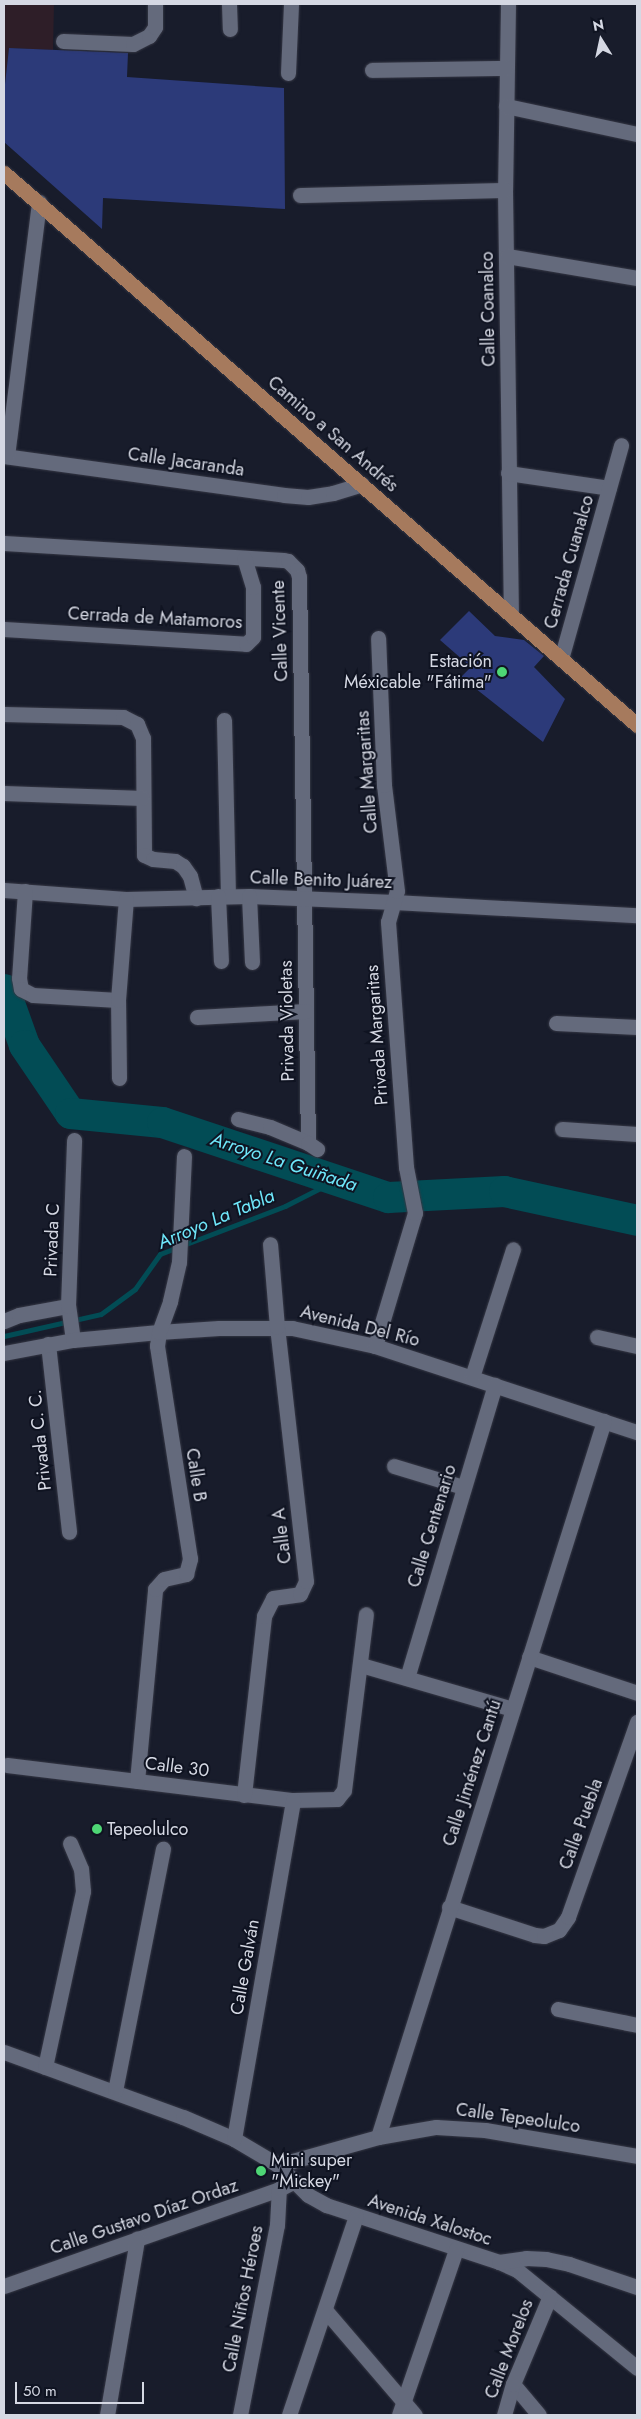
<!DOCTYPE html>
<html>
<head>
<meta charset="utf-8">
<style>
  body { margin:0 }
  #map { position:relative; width:641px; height:2419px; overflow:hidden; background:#181c2b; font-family:Jost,sans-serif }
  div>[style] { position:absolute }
  .education>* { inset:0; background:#2e1e28 }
  .stream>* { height:5px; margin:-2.5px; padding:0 2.5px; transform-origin:2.5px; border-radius:2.5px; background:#024c55 }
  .river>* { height:31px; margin:-15.5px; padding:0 15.5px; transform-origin:15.5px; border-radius:15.5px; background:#024c55 }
  .building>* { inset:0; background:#2c3a79 }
  .roads { filter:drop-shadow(0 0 1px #363845) drop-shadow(0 0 1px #363845) }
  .minor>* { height:15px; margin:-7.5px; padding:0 7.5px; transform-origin:7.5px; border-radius:7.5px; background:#646a7c }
  .major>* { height:15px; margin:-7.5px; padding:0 7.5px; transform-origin:7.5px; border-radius:7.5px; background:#a67a5d }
  .dots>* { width:14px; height:14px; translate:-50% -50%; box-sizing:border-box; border:2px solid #0f1321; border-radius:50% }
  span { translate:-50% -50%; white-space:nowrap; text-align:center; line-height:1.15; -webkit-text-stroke:4px #0f1321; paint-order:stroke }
  .street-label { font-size:18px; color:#d5d8e3 }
  .poi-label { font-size:18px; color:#d5d8e3 }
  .right { translate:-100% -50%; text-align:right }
  .left { translate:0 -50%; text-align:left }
  .water-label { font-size:19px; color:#6fe7fa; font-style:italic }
  .frame { position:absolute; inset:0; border:5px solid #d5d8e3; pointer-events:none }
  .north { position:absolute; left:576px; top:15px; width:50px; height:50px; -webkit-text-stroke:4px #0f1321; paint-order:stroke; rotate:350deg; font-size:14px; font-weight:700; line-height:20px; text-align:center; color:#d5d8e3 }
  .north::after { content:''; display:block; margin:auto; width:18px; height:22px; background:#d5d8e3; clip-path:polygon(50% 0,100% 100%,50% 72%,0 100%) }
  .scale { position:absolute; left:15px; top:2382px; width:129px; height:22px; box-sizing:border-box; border:2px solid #d5d8e3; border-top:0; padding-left:6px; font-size:15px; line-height:18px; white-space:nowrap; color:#d5d8e3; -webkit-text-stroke:4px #0f1321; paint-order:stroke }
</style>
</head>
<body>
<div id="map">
  <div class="education">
    <i style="clip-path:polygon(4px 4px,54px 4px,53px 50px,9px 48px,4px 93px)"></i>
  </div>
  <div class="stream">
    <i style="left:4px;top:1336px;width:99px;rotate:-12.8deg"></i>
    <i style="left:101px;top:1314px;width:42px;rotate:-36.3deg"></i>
    <i style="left:135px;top:1289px;width:43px;rotate:-54.5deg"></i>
    <i style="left:160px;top:1254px;width:134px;rotate:-21deg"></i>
    <i style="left:285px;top:1206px;width:59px;rotate:-27deg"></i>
  </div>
  <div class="river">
    <i style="left:4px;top:989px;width:59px;rotate:70.3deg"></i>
    <i style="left:24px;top:1045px;width:82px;rotate:55.9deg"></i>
    <i style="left:70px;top:1113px;width:92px;rotate:5.6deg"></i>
    <i style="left:162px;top:1122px;width:238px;rotate:18.4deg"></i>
    <i style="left:388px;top:1197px;width:116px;rotate:-3deg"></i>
    <i style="left:504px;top:1191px;width:136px;rotate:12.3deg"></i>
  </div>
  <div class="building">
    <i style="clip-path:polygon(9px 48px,128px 53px,127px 77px,284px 88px,285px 209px,103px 198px,102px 229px,4px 142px,4px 93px)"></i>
    <i style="clip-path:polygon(469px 611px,495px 636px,524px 640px,544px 656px,534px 667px,565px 699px,543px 742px,461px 677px,471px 667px,440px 640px)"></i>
  </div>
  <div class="roads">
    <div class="minor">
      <i style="left:229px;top:4px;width:25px;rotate:88deg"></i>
      <i style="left:508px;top:4px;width:186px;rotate:90.9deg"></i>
      <i style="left:505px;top:190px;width:424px;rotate:89.2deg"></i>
      <i style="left:63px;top:41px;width:70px;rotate:2.5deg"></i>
      <i style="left:133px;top:44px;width:18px;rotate:-27deg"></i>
      <i style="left:149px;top:36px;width:11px;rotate:-56deg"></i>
      <i style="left:155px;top:27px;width:23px;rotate:-90deg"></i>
      <i style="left:372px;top:70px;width:134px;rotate:-0.9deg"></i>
      <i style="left:288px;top:73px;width:69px;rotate:-87.5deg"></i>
      <i style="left:506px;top:106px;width:134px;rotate:12.1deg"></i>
      <i style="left:300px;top:195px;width:205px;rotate:-1.4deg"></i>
      <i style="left:507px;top:256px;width:132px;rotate:9.6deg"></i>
      <i style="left:4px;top:456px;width:283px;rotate:7.9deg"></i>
      <i style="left:284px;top:495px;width:24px;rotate:5deg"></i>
      <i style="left:308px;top:497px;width:25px;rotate:-9deg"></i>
      <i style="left:333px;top:493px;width:30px;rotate:-17deg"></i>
      <i style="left:7px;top:456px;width:256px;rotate:-82.8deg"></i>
      <i style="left:508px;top:473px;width:102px;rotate:8.4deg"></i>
      <i style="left:4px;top:543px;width:280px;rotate:3.5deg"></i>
      <i style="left:283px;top:560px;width:5px;rotate:11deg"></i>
      <i style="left:288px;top:561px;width:13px;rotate:45deg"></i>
      <i style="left:297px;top:570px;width:7px;rotate:74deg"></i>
      <i style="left:299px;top:577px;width:566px;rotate:89.09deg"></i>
      <i style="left:4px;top:629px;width:242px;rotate:3.5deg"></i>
      <i style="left:246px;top:644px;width:10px;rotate:-45deg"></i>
      <i style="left:253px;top:637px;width:50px;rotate:-90deg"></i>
      <i style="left:253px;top:587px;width:30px;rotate:-107deg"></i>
      <i style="left:561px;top:659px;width:222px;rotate:-74.3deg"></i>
      <i style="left:4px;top:714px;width:119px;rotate:1.4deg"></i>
      <i style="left:123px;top:717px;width:16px;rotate:27deg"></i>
      <i style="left:137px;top:724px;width:15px;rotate:67deg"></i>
      <i style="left:143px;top:738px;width:117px;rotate:89.5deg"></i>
      <i style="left:144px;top:855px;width:10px;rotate:24deg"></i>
      <i style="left:153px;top:859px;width:22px;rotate:5deg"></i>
      <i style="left:175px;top:861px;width:9px;rotate:32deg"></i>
      <i style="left:183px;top:866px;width:12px;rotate:55deg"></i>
      <i style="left:190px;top:876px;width:23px;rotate:75deg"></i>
      <i style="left:224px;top:720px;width:176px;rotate:88.7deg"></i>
      <i style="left:4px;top:793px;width:138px;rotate:2.1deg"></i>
      <i style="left:4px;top:890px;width:122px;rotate:4.2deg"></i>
      <i style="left:126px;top:899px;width:123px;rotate:-1.4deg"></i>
      <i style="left:249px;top:896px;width:145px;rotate:2.4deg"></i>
      <i style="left:394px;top:902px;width:243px;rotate:3.1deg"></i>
      <i style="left:25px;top:891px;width:87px;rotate:93.9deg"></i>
      <i style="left:19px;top:978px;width:11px;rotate:80deg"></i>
      <i style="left:21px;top:989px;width:13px;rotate:27deg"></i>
      <i style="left:33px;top:995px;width:85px;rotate:3.4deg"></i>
      <i style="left:218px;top:896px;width:65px;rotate:87.4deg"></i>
      <i style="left:249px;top:896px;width:66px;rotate:87.4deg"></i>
      <i style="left:197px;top:1017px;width:109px;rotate:-3.2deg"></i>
      <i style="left:556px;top:1023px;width:81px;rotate:2.8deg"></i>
      <i style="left:119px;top:1078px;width:78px;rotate:-90.7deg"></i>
      <i style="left:118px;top:1000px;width:101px;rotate:-85.5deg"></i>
      <i style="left:238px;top:1119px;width:33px;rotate:14deg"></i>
      <i style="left:270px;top:1127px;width:41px;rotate:22.8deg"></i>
      <i style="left:308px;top:1143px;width:11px;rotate:34deg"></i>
      <i style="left:562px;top:1129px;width:75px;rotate:3.8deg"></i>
      <i style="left:4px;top:1321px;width:16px;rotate:-22deg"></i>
      <i style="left:19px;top:1315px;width:50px;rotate:-10.4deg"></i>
      <i style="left:597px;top:1337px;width:41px;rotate:12.7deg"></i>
      <i style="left:73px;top:1340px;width:34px;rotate:-98deg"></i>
      <i style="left:68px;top:1306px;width:166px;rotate:-87.9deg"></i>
      <i style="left:48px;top:1344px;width:189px;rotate:83.6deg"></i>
      <i style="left:375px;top:1346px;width:139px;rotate:-73.3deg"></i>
      <i style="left:415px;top:1213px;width:47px;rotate:-101.1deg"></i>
      <i style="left:406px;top:1167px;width:246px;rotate:-94.2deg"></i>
      <i style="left:388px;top:922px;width:32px;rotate:-74deg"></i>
      <i style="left:397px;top:891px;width:107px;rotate:-97deg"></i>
      <i style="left:384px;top:785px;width:147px;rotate:-92.3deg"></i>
      <i style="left:4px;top:1353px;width:70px;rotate:-10.7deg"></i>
      <i style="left:73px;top:1340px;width:86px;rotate:-5.3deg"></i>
      <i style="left:159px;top:1332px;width:60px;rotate:-3.8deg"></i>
      <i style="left:219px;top:1328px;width:73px"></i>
      <i style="left:292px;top:1328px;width:85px;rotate:12.2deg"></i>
      <i style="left:375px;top:1346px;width:276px;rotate:18.2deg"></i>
      <i style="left:472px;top:1377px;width:134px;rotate:-72.2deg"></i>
      <i style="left:394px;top:1466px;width:72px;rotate:16.9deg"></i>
      <i style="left:529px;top:1657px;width:114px;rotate:18.4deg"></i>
      <i style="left:361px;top:1665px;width:157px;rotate:16.2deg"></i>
      <i style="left:407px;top:1678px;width:306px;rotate:-73.3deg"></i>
      <i style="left:7px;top:1765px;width:288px;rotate:7deg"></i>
      <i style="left:293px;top:1800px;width:44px;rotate:-1.3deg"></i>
      <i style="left:337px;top:1799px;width:11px;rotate:-52deg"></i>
      <i style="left:344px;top:1790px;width:177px;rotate:-82.9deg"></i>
      <i style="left:137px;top:1781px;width:193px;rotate:-84.6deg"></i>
      <i style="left:155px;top:1589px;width:13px;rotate:-48deg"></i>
      <i style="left:164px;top:1579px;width:23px;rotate:-13deg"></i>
      <i style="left:186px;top:1574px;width:16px;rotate:-75deg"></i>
      <i style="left:190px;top:1559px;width:216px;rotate:-98.8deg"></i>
      <i style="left:157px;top:1346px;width:14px;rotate:-82deg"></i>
      <i style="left:159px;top:1332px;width:33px;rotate:-70deg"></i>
      <i style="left:170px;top:1301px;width:40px;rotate:-77deg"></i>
      <i style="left:179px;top:1262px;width:106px;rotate:-87.3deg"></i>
      <i style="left:244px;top:1795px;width:180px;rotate:-83.6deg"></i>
      <i style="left:264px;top:1616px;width:20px;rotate:-63deg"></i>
      <i style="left:273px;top:1598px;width:27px;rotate:-8deg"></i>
      <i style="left:300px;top:1594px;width:14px;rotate:-65deg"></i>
      <i style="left:306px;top:1581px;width:256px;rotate:-96.5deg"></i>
      <i style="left:277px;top:1327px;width:83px;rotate:-94.8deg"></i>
      <i style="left:449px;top:1907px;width:90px;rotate:18deg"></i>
      <i style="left:535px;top:1935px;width:9px;rotate:6deg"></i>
      <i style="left:544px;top:1936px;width:16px;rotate:-22deg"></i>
      <i style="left:559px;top:1930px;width:16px;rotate:-55deg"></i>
      <i style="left:568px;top:1917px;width:207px;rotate:-70.5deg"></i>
      <i style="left:558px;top:2009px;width:81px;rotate:11.4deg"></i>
      <i style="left:4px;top:2052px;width:190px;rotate:20deg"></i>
      <i style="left:183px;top:2117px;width:56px;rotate:23.3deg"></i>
      <i style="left:234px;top:2139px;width:51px;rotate:30.6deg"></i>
      <i style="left:278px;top:2165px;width:42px;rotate:45deg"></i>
      <i style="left:308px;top:2195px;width:21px;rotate:29deg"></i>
      <i style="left:326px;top:2205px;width:182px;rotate:18.2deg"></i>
      <i style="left:499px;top:2262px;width:20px;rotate:24deg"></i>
      <i style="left:517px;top:2270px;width:155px;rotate:39.2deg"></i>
      <i style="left:45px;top:2067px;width:180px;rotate:-77.8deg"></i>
      <i style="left:83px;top:1891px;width:22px;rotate:-95deg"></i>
      <i style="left:81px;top:1869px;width:28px;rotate:-113deg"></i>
      <i style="left:115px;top:2091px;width:247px;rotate:-78.8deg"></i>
      <i style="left:378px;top:2137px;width:751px;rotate:-72.48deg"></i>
      <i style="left:234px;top:2139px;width:344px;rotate:-80.1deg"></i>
      <i style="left:278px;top:2165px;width:104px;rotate:-15.6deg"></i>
      <i style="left:378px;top:2137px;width:59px;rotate:-9.8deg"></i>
      <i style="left:436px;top:2127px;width:49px;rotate:3.5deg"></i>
      <i style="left:485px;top:2130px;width:154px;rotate:9.7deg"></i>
      <i style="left:499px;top:2262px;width:27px;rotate:-8deg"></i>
      <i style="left:526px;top:2258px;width:20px;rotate:3deg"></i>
      <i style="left:546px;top:2259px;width:24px;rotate:12deg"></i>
      <i style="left:569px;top:2264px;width:72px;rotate:18.7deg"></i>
      <i style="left:4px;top:2286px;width:292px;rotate:-19.4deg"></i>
      <i style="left:279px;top:2189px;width:18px;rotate:-27deg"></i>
      <i style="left:325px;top:2310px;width:138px;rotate:49.4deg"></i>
      <i style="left:513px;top:2384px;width:40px;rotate:50deg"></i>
      <i style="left:107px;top:2415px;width:179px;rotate:-80.3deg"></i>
      <i style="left:240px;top:2415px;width:194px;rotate:-79deg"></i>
      <i style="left:277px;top:2225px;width:36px;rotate:-87deg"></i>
      <i style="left:289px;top:2415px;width:210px;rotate:-71.4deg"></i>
      <i style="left:399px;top:2415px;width:176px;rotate:-71deg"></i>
      <i style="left:504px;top:2415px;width:32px;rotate:-74deg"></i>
      <i style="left:513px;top:2384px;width:95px;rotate:-67.2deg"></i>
    </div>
    <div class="major">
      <i style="left:4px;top:173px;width:840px;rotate:41.09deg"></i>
    </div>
  </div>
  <div class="dots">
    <i style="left:502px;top:672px;background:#4ed675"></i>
    <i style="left:97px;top:1829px;background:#4ed675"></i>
    <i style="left:261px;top:2171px;background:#4ed675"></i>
  </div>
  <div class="street-label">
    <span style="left:488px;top:309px;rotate:-91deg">Calle Coanalco</span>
    <span style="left:333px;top:434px;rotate:41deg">Camino a San Andrés</span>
    <span style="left:186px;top:462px;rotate:8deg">Calle Jacaranda</span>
    <span style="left:569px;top:562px;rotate:-74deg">Cerrada Cuanalco</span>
    <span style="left:155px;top:618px;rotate:3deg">Cerrada de Matamoros</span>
    <span style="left:280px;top:631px;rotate:-92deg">Calle Vicente</span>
    <span style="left:367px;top:772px;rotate:-94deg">Calle Margaritas</span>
    <span style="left:321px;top:880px;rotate:2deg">Calle Benito Juárez</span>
    <span style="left:287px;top:1021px;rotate:-91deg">Privada Violetas</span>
    <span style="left:377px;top:1035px;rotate:-94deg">Privada Margaritas</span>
    <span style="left:52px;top:1240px;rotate:-88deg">Privada C</span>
    <span style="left:360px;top:1326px;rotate:14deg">Avenida Del Río</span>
    <span style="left:40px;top:1440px;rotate:-96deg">Privada C. C.</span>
    <span style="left:196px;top:1475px;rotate:81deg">Calle B</span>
    <span style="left:432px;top:1526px;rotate:-73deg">Calle Centenario</span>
    <span style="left:282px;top:1536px;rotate:-97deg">Calle A</span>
    <span style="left:177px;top:1767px;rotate:7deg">Calle 30</span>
    <span style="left:472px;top:1773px;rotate:-72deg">Calle Jiménez Cantú</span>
    <span style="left:581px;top:1824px;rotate:-70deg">Calle Puebla</span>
    <span style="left:245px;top:1967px;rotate:-80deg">Calle Galván</span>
    <span style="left:518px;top:2118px;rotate:8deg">Calle Tepeolulco</span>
    <span style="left:144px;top:2217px;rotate:-19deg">Calle Gustavo Díaz Ordaz</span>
    <span style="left:430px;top:2220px;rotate:18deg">Avenida Xalostoc</span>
    <span style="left:243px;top:2299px;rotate:-79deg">Calle Niños Héroes</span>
    <span style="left:509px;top:2349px;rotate:-69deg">Calle Morelos</span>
  </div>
  <div class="poi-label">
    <span class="right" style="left:492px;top:672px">Estación<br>Méxicable "Fátima"</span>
    <span class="left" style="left:107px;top:1829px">Tepeolulco</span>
    <span class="left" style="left:271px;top:2171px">Mini super<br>"Mickey"</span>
  </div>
  <div class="water-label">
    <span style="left:284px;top:1162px;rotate:18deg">Arroyo La Guiñada</span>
    <span style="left:216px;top:1219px;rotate:-23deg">Arroyo La Tabla</span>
  </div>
  <div class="frame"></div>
  <div class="north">N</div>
  <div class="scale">50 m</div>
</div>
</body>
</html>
